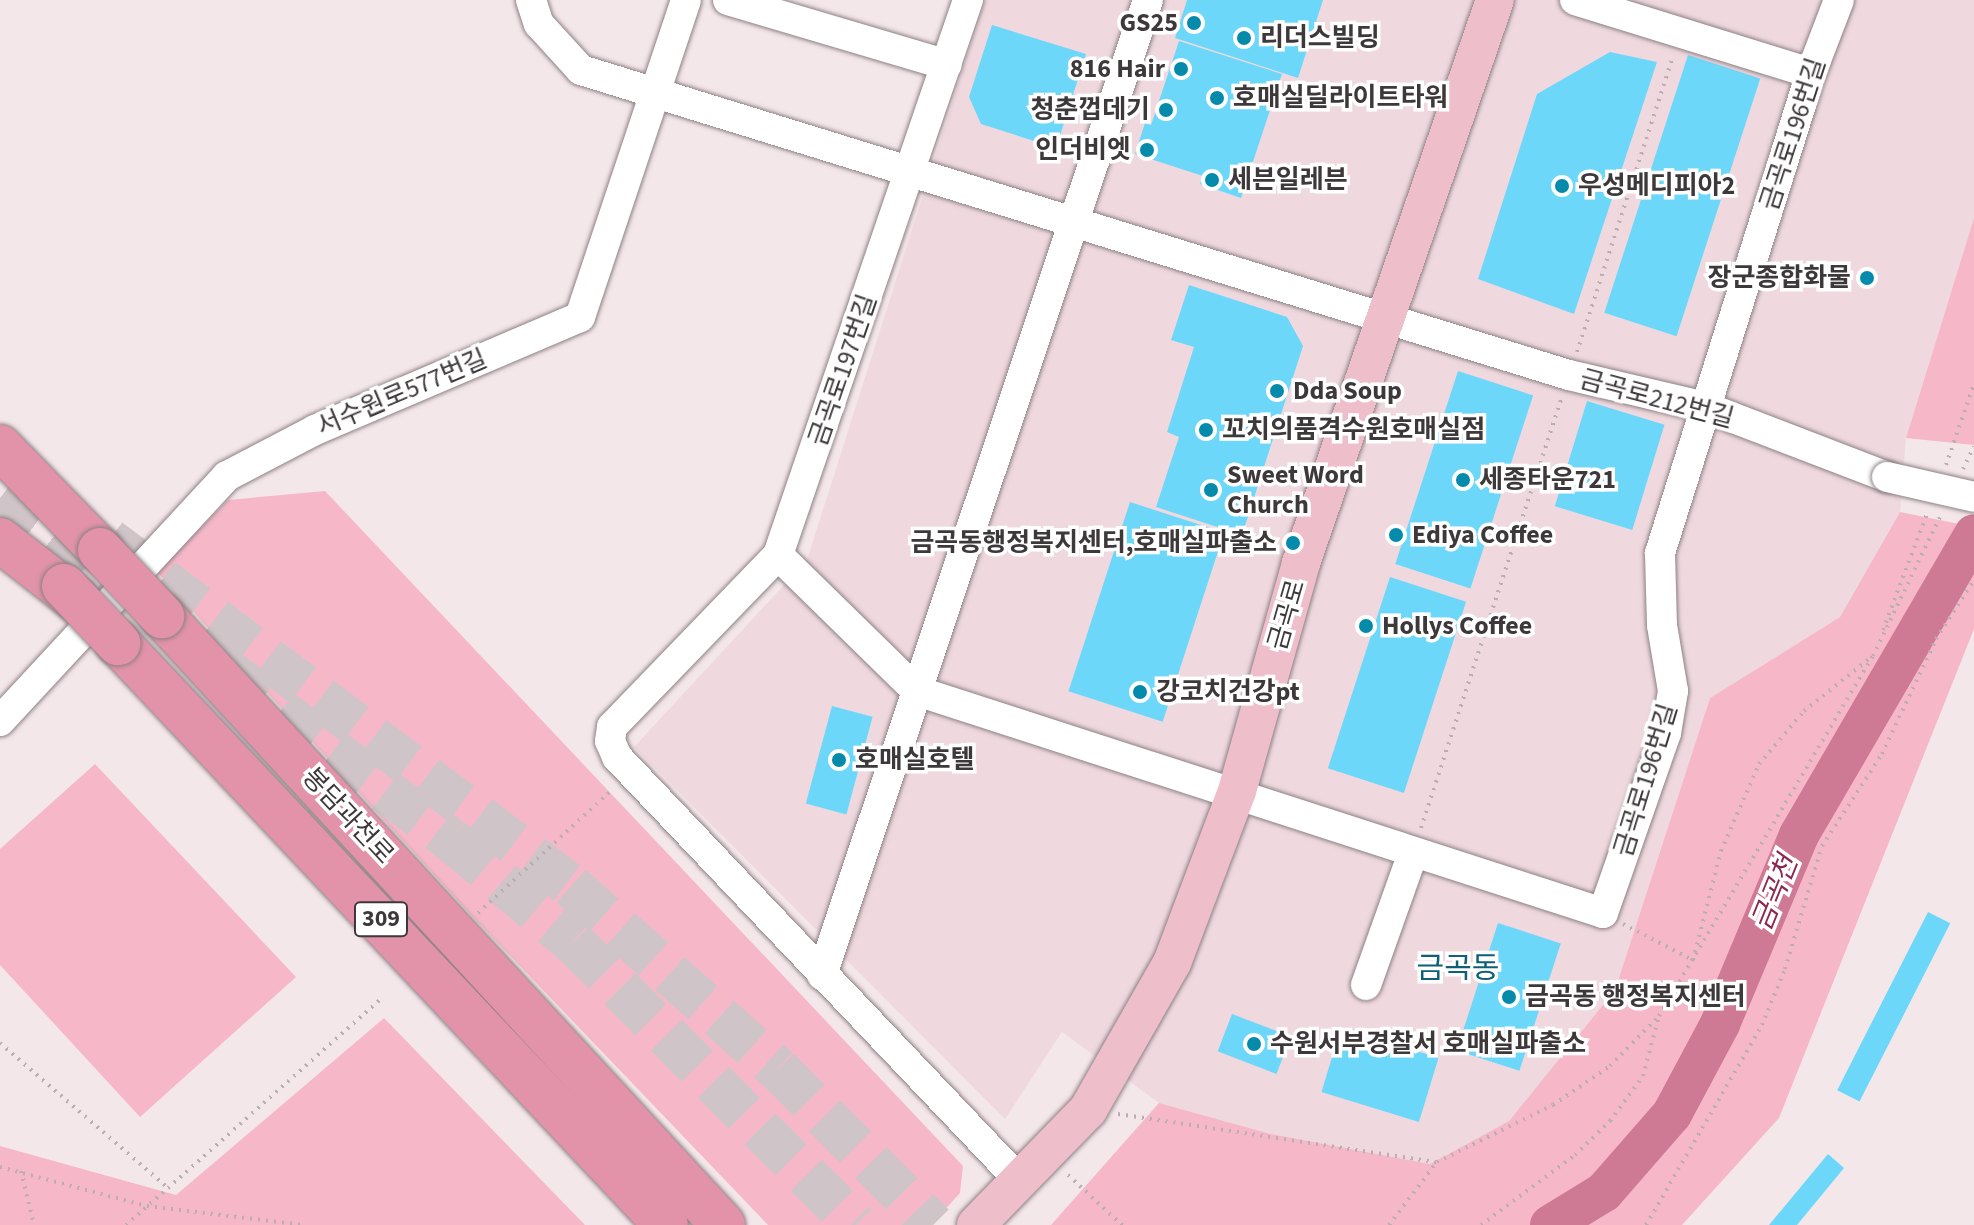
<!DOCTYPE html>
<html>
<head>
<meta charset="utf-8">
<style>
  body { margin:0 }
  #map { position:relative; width:1974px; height:1225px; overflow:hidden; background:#f4e7ea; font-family:"Source Sans 3","Noto Sans KR",sans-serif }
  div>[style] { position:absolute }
  .built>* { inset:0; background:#efd9df }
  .green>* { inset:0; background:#f6b8c9 }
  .river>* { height:40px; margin:-20px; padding:0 20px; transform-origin:20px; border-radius:20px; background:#cf7a94 }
  .building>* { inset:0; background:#6dd7fa; transform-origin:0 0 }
  .highway-tunnel>* { height:44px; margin-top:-22px; transform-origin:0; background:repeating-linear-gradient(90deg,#cfc4c7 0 44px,transparent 0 66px) }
  .path>* { height:4px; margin-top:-2px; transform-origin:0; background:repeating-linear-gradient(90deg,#b9aeb1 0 2px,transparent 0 8px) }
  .roads { filter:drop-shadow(0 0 2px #8d8184) drop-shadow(0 0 2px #8d8184) }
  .minor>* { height:30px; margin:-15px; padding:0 15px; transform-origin:15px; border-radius:15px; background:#fff }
  .major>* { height:38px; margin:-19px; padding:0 19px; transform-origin:19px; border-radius:19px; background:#eebecb }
  .highway>* { height:44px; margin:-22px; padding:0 22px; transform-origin:22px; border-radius:22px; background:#e292a9 }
  .bridges { filter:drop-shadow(0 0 2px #8d8184) drop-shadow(0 0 2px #8d8184) }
  .minor-bridge>* { height:30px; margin:-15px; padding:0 15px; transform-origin:15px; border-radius:15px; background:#fff }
  .highway-bridge>* { height:44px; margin:-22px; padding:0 22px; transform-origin:22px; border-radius:22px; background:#e292a9 }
  .dots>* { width:22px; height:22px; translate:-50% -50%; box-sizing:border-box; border:4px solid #fff; border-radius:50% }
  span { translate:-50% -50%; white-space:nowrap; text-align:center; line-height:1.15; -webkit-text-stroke:7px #fff; paint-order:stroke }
  .shield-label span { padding:2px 6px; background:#fff; border:2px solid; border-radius:6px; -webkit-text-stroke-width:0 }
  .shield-label { font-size:24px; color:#3d3839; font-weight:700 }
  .poi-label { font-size:26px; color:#3d3839; font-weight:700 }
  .right { translate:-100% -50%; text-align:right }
  .left { translate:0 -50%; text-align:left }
  .street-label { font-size:26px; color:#3d3839 }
  .water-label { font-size:28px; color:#8c284f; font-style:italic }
  .quarter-label { font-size:30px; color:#0d6076 }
</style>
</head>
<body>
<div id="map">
  <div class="built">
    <i style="clip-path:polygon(985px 0,1974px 0,1974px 218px,1906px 438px,1900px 512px,1840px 617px,1710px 698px,1615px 990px,1509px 1121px,1430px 1164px,1271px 1134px,1159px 1103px,1062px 1032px,1005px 1119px,634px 747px,807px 560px)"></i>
  </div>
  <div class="green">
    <i style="clip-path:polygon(1974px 218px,1974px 445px,1906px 438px)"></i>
    <i style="clip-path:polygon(325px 491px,963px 1166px,960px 1193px,931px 1225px,768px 1225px,473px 917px,157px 572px,228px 500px)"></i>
    <i style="clip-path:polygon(1900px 512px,1974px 527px,1974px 629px,1779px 1118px,1682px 1225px,1051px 1225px,1159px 1103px,1271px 1134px,1430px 1164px,1509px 1121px,1615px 990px,1710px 698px,1840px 617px)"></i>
    <i style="clip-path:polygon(95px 764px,296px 977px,140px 1117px,0 965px,0 849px)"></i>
    <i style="clip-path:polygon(384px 1018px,585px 1225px,0 1225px,0 1146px,176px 1195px)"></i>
  </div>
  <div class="river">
    <i style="left:1550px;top:1225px;width:63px;rotate:-31.4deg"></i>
    <i style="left:1604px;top:1192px;width:103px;rotate:-48.9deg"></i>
    <i style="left:1672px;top:1114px;width:102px;rotate:-61.9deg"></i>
    <i style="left:1720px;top:1024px;width:205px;rotate:-67.3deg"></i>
    <i style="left:1799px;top:835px;width:348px;rotate:-59.8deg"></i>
  </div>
  <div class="building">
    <i style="clip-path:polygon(1187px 0,1323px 0,1298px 78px,1175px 38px)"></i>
    <i style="clip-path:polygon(992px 25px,1086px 54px,1056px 148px,981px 124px,969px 97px)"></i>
    <i style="clip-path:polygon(1179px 41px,1282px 74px,1241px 198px,1200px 184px,1203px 176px,1135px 154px,1145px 123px,1151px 125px)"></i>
    <i style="clip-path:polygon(1610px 52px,1657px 62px,1574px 314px,1478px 279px,1537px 94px)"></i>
    <i style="left:1688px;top:55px;width:76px;height:271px;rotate:18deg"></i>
    <i style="clip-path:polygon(1189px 285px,1287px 317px,1303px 346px,1242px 535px,1156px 507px,1179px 437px,1167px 432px,1194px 347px,1171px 340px)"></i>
    <i style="left:1458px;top:371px;width:79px;height:203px;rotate:18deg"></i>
    <i style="left:1587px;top:401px;width:81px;height:110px;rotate:17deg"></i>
    <i style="left:1130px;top:502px;width:99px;height:199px;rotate:18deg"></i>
    <i style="left:1390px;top:577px;width:80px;height:201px;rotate:18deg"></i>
    <i style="left:832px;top:706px;width:42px;height:101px;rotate:15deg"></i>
    <i style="left:1928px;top:912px;width:25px;height:200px;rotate:27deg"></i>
    <i style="left:1498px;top:923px;width:66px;height:134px;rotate:18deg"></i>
    <i style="left:1232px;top:1014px;width:63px;height:40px;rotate:21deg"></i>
    <i style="left:1341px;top:1028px;width:102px;height:67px;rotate:17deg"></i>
    <i style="clip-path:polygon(1828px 1154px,1844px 1168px,1797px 1225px,1769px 1225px)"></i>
  </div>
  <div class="highway-tunnel">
    <i style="left:0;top:498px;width:150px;rotate:37.4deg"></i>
    <i style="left:109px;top:540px;width:577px;rotate:36.83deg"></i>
    <i style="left:571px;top:886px;width:276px;rotate:41.5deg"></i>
    <i style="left:778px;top:1069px;width:220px;rotate:45.2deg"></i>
    <i style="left:228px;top:671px;width:280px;rotate:37.2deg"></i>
    <i style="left:451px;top:840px;width:159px;rotate:39.9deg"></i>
    <i style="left:573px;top:942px;width:400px;rotate:45deg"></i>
  </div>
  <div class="path">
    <i style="left:1577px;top:352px;width:310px;rotate:-72deg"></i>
    <i style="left:1946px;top:465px;width:86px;rotate:-70.9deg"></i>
    <i style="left:1963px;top:469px;width:25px;rotate:-64deg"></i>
    <i style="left:1883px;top:630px;width:127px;rotate:-69.3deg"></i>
    <i style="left:1421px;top:828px;width:451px;rotate:-71.9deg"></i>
    <i style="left:478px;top:913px;width:183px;rotate:-42.6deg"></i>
    <i style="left:1623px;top:924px;width:79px;rotate:27.2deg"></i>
    <i style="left:1693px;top:960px;width:113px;rotate:-75.6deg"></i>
    <i style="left:1721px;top:851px;width:95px;rotate:-66.4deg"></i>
    <i style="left:1759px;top:764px;width:70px;rotate:-49.7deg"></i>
    <i style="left:1804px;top:711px;width:83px;rotate:-38.7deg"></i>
    <i style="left:0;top:1043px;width:222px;rotate:40.8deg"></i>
    <i style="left:168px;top:1188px;width:286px;rotate:-41.6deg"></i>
    <i style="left:1118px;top:1114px;width:323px;rotate:8.6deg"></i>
    <i style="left:1437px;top:1162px;width:129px;rotate:-26.2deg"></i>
    <i style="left:1553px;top:1105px;width:69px;rotate:-34.4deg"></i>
    <i style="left:1610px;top:1066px;width:66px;rotate:-45.6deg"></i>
    <i style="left:0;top:1167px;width:152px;rotate:14.9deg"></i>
    <i style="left:147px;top:1206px;width:157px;rotate:6.9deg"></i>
    <i style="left:21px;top:1171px;width:56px;rotate:76.5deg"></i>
    <i style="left:1068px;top:1175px;width:74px;rotate:42.8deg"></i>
    <i style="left:126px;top:1225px;width:56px;rotate:-41.4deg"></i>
    <i style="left:1389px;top:1225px;width:78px;rotate:-52.8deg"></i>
    <i style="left:1481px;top:1225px;width:117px;rotate:-36.7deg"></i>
    <i style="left:1575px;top:1155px;width:49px;rotate:-44.2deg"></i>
    <i style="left:1610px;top:1121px;width:56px;rotate:-53.7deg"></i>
    <i style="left:1643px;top:1076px;width:62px;rotate:-75.1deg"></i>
    <i style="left:1659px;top:1016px;width:419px;rotate:-59.3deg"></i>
    <i style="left:1873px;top:656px;width:154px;rotate:-64.3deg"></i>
    <i style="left:1646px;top:1225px;width:231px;rotate:-59.9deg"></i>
    <i style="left:1762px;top:1025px;width:61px;rotate:-67.7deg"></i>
    <i style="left:1785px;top:969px;width:128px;rotate:-73.3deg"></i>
    <i style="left:1822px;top:846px;width:110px;rotate:-56.9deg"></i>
    <i style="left:1882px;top:754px;width:127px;rotate:-64.8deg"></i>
    <i style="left:1936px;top:639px;width:70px;rotate:-57.2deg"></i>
  </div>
  <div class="roads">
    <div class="minor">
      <i style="left:531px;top:0;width:25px;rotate:72deg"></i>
      <i style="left:539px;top:24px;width:62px;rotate:47.6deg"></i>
      <i style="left:581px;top:70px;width:1034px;rotate:17.16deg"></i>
      <i style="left:1569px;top:375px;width:140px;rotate:13.2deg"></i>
      <i style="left:1705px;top:407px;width:195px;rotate:21deg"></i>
      <i style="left:728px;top:0;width:228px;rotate:16.5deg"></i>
      <i style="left:968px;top:0;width:587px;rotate:108.9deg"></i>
      <i style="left:778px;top:555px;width:239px;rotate:134deg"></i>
      <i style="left:612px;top:727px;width:14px;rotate:98deg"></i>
      <i style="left:610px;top:741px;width:17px;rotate:66deg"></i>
      <i style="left:617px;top:757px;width:585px;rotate:46.45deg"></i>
      <i style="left:1575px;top:0;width:247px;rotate:17.2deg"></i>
      <i style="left:778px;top:555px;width:194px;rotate:44.4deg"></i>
      <i style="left:917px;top:691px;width:721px;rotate:17.93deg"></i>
      <i style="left:1603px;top:913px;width:191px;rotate:-70.7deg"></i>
      <i style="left:1666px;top:733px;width:43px;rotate:-80.5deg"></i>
      <i style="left:1673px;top:691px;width:67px;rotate:-99.5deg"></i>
      <i style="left:1662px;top:625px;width:72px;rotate:-91.6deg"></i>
      <i style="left:1660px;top:553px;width:503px;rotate:-72.54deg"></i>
      <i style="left:1811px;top:73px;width:78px;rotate:-69deg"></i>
      <i style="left:0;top:721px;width:334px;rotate:-47.2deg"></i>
      <i style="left:227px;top:476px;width:99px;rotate:-27.6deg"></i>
      <i style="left:315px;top:430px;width:288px;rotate:-23.1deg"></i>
      <i style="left:580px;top:317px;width:334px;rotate:-71.5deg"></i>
      <i style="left:822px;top:975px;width:1028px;rotate:-71.51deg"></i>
      <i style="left:1366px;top:985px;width:140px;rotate:-70.4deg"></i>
    </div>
    <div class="major">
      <i style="left:976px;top:1225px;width:161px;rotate:-45.8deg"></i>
      <i style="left:1088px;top:1110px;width:169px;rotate:-60.3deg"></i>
      <i style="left:1172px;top:963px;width:184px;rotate:-69.3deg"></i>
      <i style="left:1237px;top:791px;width:237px;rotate:-74.3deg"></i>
      <i style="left:1301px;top:563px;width:595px;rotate:-70.99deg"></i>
    </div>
    <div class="highway">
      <i style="left:0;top:447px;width:144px;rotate:45.8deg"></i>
      <i style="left:0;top:540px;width:98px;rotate:37.9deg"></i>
      <i style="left:162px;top:616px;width:828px;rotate:47.35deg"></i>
      <i style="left:118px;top:643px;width:799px;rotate:46.72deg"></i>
    </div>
  </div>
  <div class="bridges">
    <div class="minor-bridge">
      <i style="left:1887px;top:477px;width:89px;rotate:12.9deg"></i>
    </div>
    <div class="highway-bridge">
      <i style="left:100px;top:550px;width:91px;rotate:46.8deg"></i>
      <i style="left:64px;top:586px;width:79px;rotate:46.5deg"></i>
    </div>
  </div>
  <div class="dots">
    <i style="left:1194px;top:23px;background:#048aaa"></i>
    <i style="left:1244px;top:38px;background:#048aaa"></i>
    <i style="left:1181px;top:69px;background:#048aaa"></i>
    <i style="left:1217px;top:98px;background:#048aaa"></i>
    <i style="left:1166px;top:110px;background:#048aaa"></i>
    <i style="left:1147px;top:150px;background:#048aaa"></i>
    <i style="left:1212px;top:180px;background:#048aaa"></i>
    <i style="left:1562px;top:186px;background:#048aaa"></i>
    <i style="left:1867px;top:278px;background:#048aaa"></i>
    <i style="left:1277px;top:391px;background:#048aaa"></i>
    <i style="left:1206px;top:430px;background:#048aaa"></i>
    <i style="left:1463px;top:480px;background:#048aaa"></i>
    <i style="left:1211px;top:490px;background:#048aaa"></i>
    <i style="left:1396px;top:535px;background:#048aaa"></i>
    <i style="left:1293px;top:543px;background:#048aaa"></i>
    <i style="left:1366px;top:626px;background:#048aaa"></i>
    <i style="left:1140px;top:692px;background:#048aaa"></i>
    <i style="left:839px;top:760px;background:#048aaa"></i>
    <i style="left:1509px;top:997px;background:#048aaa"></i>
    <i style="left:1254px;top:1044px;background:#048aaa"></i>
  </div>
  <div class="shield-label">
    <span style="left:381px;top:919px">309</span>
  </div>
  <div class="poi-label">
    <span class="right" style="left:1178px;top:23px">GS25</span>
    <span class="left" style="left:1260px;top:38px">리더스빌딩</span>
    <span class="right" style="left:1165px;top:69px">816 Hair</span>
    <span class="left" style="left:1233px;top:98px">호매실딜라이트타워</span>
    <span class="right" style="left:1150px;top:110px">청춘껍데기</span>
    <span class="right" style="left:1131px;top:150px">인더비엣</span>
    <span class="left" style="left:1228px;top:180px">세븐일레븐</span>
    <span class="left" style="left:1578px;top:186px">우성메디피아2</span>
    <span class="right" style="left:1851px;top:278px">장군종합화물</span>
    <span class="left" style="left:1293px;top:391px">Dda Soup</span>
    <span class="left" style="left:1222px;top:430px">꼬치의품격수원호매실점</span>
    <span class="left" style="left:1227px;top:490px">Sweet Word<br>Church</span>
    <span class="left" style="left:1479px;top:480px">세종타운721</span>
    <span class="left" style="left:1412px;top:535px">Ediya Coffee</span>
    <span class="right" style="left:1277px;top:543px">금곡동행정복지센터,호매실파출소</span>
    <span class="left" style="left:1382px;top:626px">Hollys Coffee</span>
    <span class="left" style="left:1156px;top:692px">강코치건강pt</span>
    <span class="left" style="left:855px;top:760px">호매실호텔</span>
    <span class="left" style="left:1525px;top:997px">금곡동 행정복지센터</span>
    <span class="left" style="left:1270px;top:1044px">수원서부경찰서 호매실파출소</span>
  </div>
  <div class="street-label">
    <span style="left:1793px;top:134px;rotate:-72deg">금곡로196번길</span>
    <span style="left:843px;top:370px;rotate:-71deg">금곡로197번길</span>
    <span style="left:402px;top:393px;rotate:-23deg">서수원로577번길</span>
    <span style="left:1657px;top:399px;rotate:15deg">금곡로212번길</span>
    <span style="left:1287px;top:615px;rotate:-74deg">금곡로</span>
    <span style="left:1646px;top:780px;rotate:-73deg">금곡로196번길</span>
    <span style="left:348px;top:816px;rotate:47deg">봉담과천로</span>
  </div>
  <div class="water-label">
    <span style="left:1775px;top:893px;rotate:-68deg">금곡천</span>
  </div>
  <div class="quarter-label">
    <span style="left:1458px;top:969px">금곡동</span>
  </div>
</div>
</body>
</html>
